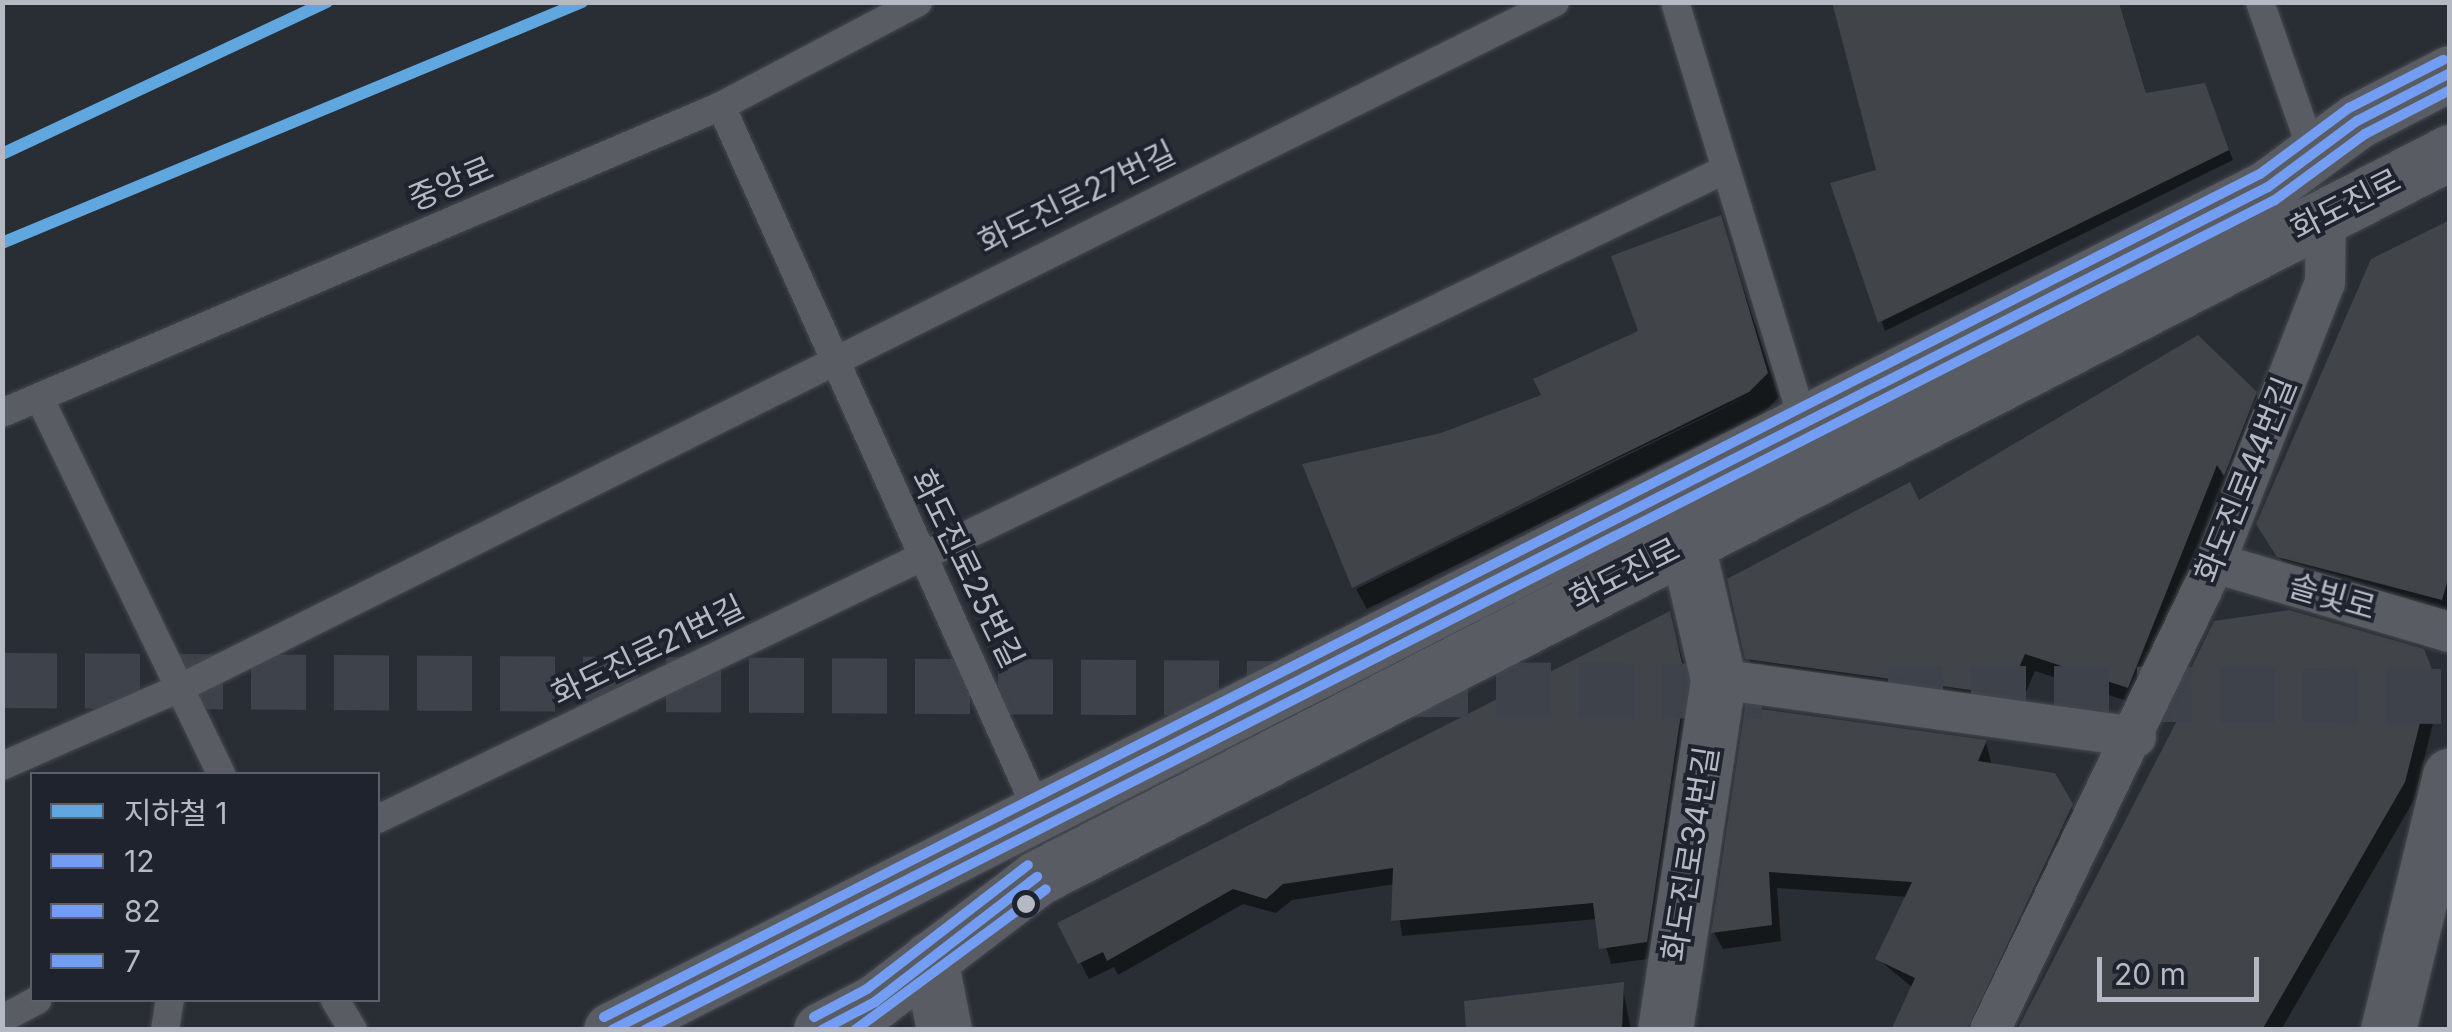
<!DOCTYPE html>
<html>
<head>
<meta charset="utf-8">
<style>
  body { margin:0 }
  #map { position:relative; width:2452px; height:1032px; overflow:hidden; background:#292d34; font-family:Inter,"Noto Sans KR",sans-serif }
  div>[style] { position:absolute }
  .shadow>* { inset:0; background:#0007 }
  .building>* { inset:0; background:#41454a }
  .motorway-tunnel>* { height:55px; margin-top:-27.5px; transform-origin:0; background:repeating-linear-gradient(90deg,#3e424a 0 55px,transparent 0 83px) }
  .roads { filter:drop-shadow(0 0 2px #45484d) drop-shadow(0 0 2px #45484d) }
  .service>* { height:28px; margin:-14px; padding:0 14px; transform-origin:14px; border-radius:14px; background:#595c62 }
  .pedestrian>* { height:40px; margin:-20px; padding:0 20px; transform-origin:20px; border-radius:20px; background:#595c62 }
  .minor>* { height:55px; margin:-27.5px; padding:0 27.5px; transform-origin:27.5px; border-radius:27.5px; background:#595c62 }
  .tertiary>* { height:55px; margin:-27.5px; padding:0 27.5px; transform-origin:27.5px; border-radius:27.5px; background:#595c62 }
  .bus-1>* { height:10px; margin:-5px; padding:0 5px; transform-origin:5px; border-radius:5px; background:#729df2 }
  .bus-2>* { height:10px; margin:-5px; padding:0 5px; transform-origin:5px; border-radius:5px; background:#729df2 }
  .bus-3>* { height:10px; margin:-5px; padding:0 5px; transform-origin:5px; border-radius:5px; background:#729df2 }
  .metro-1>* { height:12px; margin:-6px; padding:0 6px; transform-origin:6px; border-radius:6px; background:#60a7e0 }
  .dots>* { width:28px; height:28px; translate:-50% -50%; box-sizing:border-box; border:5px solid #1e232d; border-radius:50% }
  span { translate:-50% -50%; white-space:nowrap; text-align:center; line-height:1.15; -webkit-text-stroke:8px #1e232d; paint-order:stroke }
  .street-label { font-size:32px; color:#b4b9c4 }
  .frame { position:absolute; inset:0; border:5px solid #b4b9c4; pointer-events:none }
  .legend { position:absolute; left:30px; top:772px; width:350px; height:230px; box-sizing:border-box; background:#1e232d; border:2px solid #5a5f69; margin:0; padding:12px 18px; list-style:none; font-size:30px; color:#b4b9c4 }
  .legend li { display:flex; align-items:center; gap:20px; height:50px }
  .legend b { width:50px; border:2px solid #5a5f69 }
  .scale { position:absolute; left:2097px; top:957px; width:162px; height:45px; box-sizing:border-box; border:5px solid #b4b9c4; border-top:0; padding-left:12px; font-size:30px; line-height:35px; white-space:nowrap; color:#b4b9c4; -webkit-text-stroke:8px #1e232d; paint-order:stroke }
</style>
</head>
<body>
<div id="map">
  <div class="shadow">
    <i style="clip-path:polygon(1834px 2px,2119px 2px,2147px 96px,2204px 86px,2233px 160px,1885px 331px,1833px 185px,1879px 172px)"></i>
    <i style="clip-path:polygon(1720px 218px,1779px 397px,1762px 414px,1367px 609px,1356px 589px,1762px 389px,1353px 585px,1442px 435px,1544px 397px,1641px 333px)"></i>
    <i style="clip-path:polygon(2450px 223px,2450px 617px,2291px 575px,2270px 544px)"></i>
    <i style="clip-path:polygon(2255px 393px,2266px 412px,2139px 705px,2035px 671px,2017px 713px,1759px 677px,1748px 658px,1919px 503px)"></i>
    <i style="clip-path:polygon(1669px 615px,1694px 698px,1655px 958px,1611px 964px,1598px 919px,1402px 936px,1395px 884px,1292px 900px,1276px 913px,1243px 904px,1118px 975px,1114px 967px,1089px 979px,1060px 924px)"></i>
    <i style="clip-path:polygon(2422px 651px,2441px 691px,2414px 800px,2281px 1030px,2019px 1030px,2183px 714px,2177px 703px)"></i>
    <i style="clip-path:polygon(1748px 710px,1986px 743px,1992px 766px,2054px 776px,2080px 823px,1981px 1030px,1894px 1030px,1913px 988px,1878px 959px,1908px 897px,1777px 888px,1781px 941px,1723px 949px,1714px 933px)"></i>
    <i style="clip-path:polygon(1622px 984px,1631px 1030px,1544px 1030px)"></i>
  </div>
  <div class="building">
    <i style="clip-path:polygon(1832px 2px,2119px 2px,2146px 93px,2205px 83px,2229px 150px,1878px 323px,1830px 183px,1876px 170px)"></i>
    <i style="clip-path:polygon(1721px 215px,1768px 373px,1749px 392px,1352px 588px,1302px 464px,1441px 433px,1541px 395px,1533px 379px,1638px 331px,1611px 256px)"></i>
    <i style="clip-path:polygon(2450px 220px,2450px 572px,2442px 600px,2277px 557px,2256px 524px,2371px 259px)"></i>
    <i style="clip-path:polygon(2198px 335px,2257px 392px,2224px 476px,2217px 465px,2128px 688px,2025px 654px,2007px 695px,1745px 659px,1727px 579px,1910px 482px,1919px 500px)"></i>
    <i style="clip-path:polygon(2289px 610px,2424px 649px,2433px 672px,2405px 782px,2262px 1030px,2017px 1030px,2184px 707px,2174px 703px,2214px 621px)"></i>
    <i style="clip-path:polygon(1670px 611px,1686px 680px,1647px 942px,1599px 949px,1593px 903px,1391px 921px,1393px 868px,1283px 884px,1266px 899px,1233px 889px,1107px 961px,1103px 952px,1078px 964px,1057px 923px)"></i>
    <i style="clip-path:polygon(1745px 707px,1987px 740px,1978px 761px,2055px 773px,2073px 804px,1967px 1030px,1891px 1030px,1915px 978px,1875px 959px,1912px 882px,1769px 872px,1772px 925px,1711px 933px)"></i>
    <i style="clip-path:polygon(1624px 982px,1622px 1030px,1466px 1030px,1464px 1001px)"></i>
  </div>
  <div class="motorway-tunnel">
    <i style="left:2px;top:680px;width:1760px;rotate:0.36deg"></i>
    <i style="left:1888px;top:692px;width:562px;rotate:0.41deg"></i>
  </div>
  <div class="roads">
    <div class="service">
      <i style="left:1675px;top:2px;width:449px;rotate:73deg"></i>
      <i style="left:2260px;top:2px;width:161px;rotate:70.8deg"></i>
      <i style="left:721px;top:106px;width:774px;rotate:65.82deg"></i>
      <i style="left:40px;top:399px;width:416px;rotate:64.2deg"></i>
      <i style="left:2px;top:413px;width:782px;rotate:-23.12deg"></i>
      <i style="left:721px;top:106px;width:223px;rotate:-27.8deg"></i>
      <i style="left:2px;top:766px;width:199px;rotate:-23.7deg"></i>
      <i style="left:184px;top:686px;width:1532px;rotate:-26.51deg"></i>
      <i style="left:378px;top:819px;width:1494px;rotate:-25.74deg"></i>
      <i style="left:335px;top:1000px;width:35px;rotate:59deg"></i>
      <i style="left:2px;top:1019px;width:40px;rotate:-28deg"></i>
      <i style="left:165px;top:1030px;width:30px;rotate:-81deg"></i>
    </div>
    <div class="pedestrian">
      <i style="left:2215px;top:563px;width:245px;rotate:16.4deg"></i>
      <i style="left:1718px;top:679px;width:422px;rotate:7.9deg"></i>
      <i style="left:1990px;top:1030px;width:518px;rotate:-64.28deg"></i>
      <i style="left:2215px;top:563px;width:301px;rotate:-68.6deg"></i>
      <i style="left:2325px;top:283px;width:68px;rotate:-89.2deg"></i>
    </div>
    <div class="minor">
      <i style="left:930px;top:959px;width:72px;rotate:78.8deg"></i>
      <i style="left:1665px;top:1030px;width:355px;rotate:-81.4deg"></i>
      <i style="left:1718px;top:679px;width:187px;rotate:-103deg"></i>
      <i style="left:2388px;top:1030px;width:262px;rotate:-76.3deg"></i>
    </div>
    <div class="tertiary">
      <i style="left:611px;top:1030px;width:1859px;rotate:-26.96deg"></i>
      <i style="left:2268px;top:187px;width:111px;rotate:-36.6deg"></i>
      <i style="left:2357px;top:121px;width:105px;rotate:-27.3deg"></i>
      <i style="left:821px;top:1030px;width:61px;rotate:-27.4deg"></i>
      <i style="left:875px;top:1002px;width:204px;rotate:-37.4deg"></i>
      <i style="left:1037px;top:878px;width:1589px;rotate:-27.19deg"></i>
    </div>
  </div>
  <div class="bus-1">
    <i style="left:612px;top:1030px;width:1858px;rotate:-26.98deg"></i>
    <i style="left:2268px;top:187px;width:111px;rotate:-36.6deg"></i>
    <i style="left:2357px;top:121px;width:105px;rotate:-27.3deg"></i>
    <i style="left:822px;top:1030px;width:60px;rotate:-27.8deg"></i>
    <i style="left:875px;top:1002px;width:205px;rotate:-37.7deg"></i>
  </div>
  <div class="bus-2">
    <i style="left:645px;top:1030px;width:1829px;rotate:-26.99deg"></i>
    <i style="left:2275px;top:200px;width:112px;rotate:-36.3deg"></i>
    <i style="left:2365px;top:134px;width:96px;rotate:-27.4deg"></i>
    <i style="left:855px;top:1030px;width:237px;rotate:-36.4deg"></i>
  </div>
  <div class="bus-3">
    <i style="left:604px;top:1017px;width:1858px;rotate:-26.98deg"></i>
    <i style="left:2260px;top:174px;width:111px;rotate:-36.6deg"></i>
    <i style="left:2349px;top:108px;width:106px;rotate:-27.1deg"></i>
    <i style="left:814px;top:1017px;width:60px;rotate:-27.8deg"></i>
    <i style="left:867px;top:989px;width:203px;rotate:-37.6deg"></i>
  </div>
  <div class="metro-1">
    <i style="left:2px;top:154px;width:359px;rotate:-25.1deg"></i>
    <i style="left:2px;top:243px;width:628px;rotate:-22.56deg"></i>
  </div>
  <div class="dots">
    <i style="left:1026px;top:904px;background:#b4b9c4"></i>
  </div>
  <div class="street-label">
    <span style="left:451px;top:184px;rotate:-23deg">중앙로</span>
    <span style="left:1077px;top:198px;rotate:-26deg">화도진로27번길</span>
    <span style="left:2346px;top:205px;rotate:-27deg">화도진로</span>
    <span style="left:2246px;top:480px;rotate:-68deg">화도진로44번길</span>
    <span style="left:967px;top:569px;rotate:64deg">화도진로25번길</span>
    <span style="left:1625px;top:574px;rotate:-27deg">화도진로</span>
    <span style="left:2332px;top:597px;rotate:16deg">솔빛로</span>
    <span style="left:648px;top:651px;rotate:-26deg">화도진로21번길</span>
    <span style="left:1691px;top:854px;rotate:-81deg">화도진로34번길</span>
  </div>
  <div class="frame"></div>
  <ul class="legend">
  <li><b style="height:12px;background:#60a7e0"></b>지하철 1</li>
  <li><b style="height:12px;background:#729df2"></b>12</li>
  <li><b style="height:12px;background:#729df2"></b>82</li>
  <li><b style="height:12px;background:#729df2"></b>7</li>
  </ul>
  <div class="scale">20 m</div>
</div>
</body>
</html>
